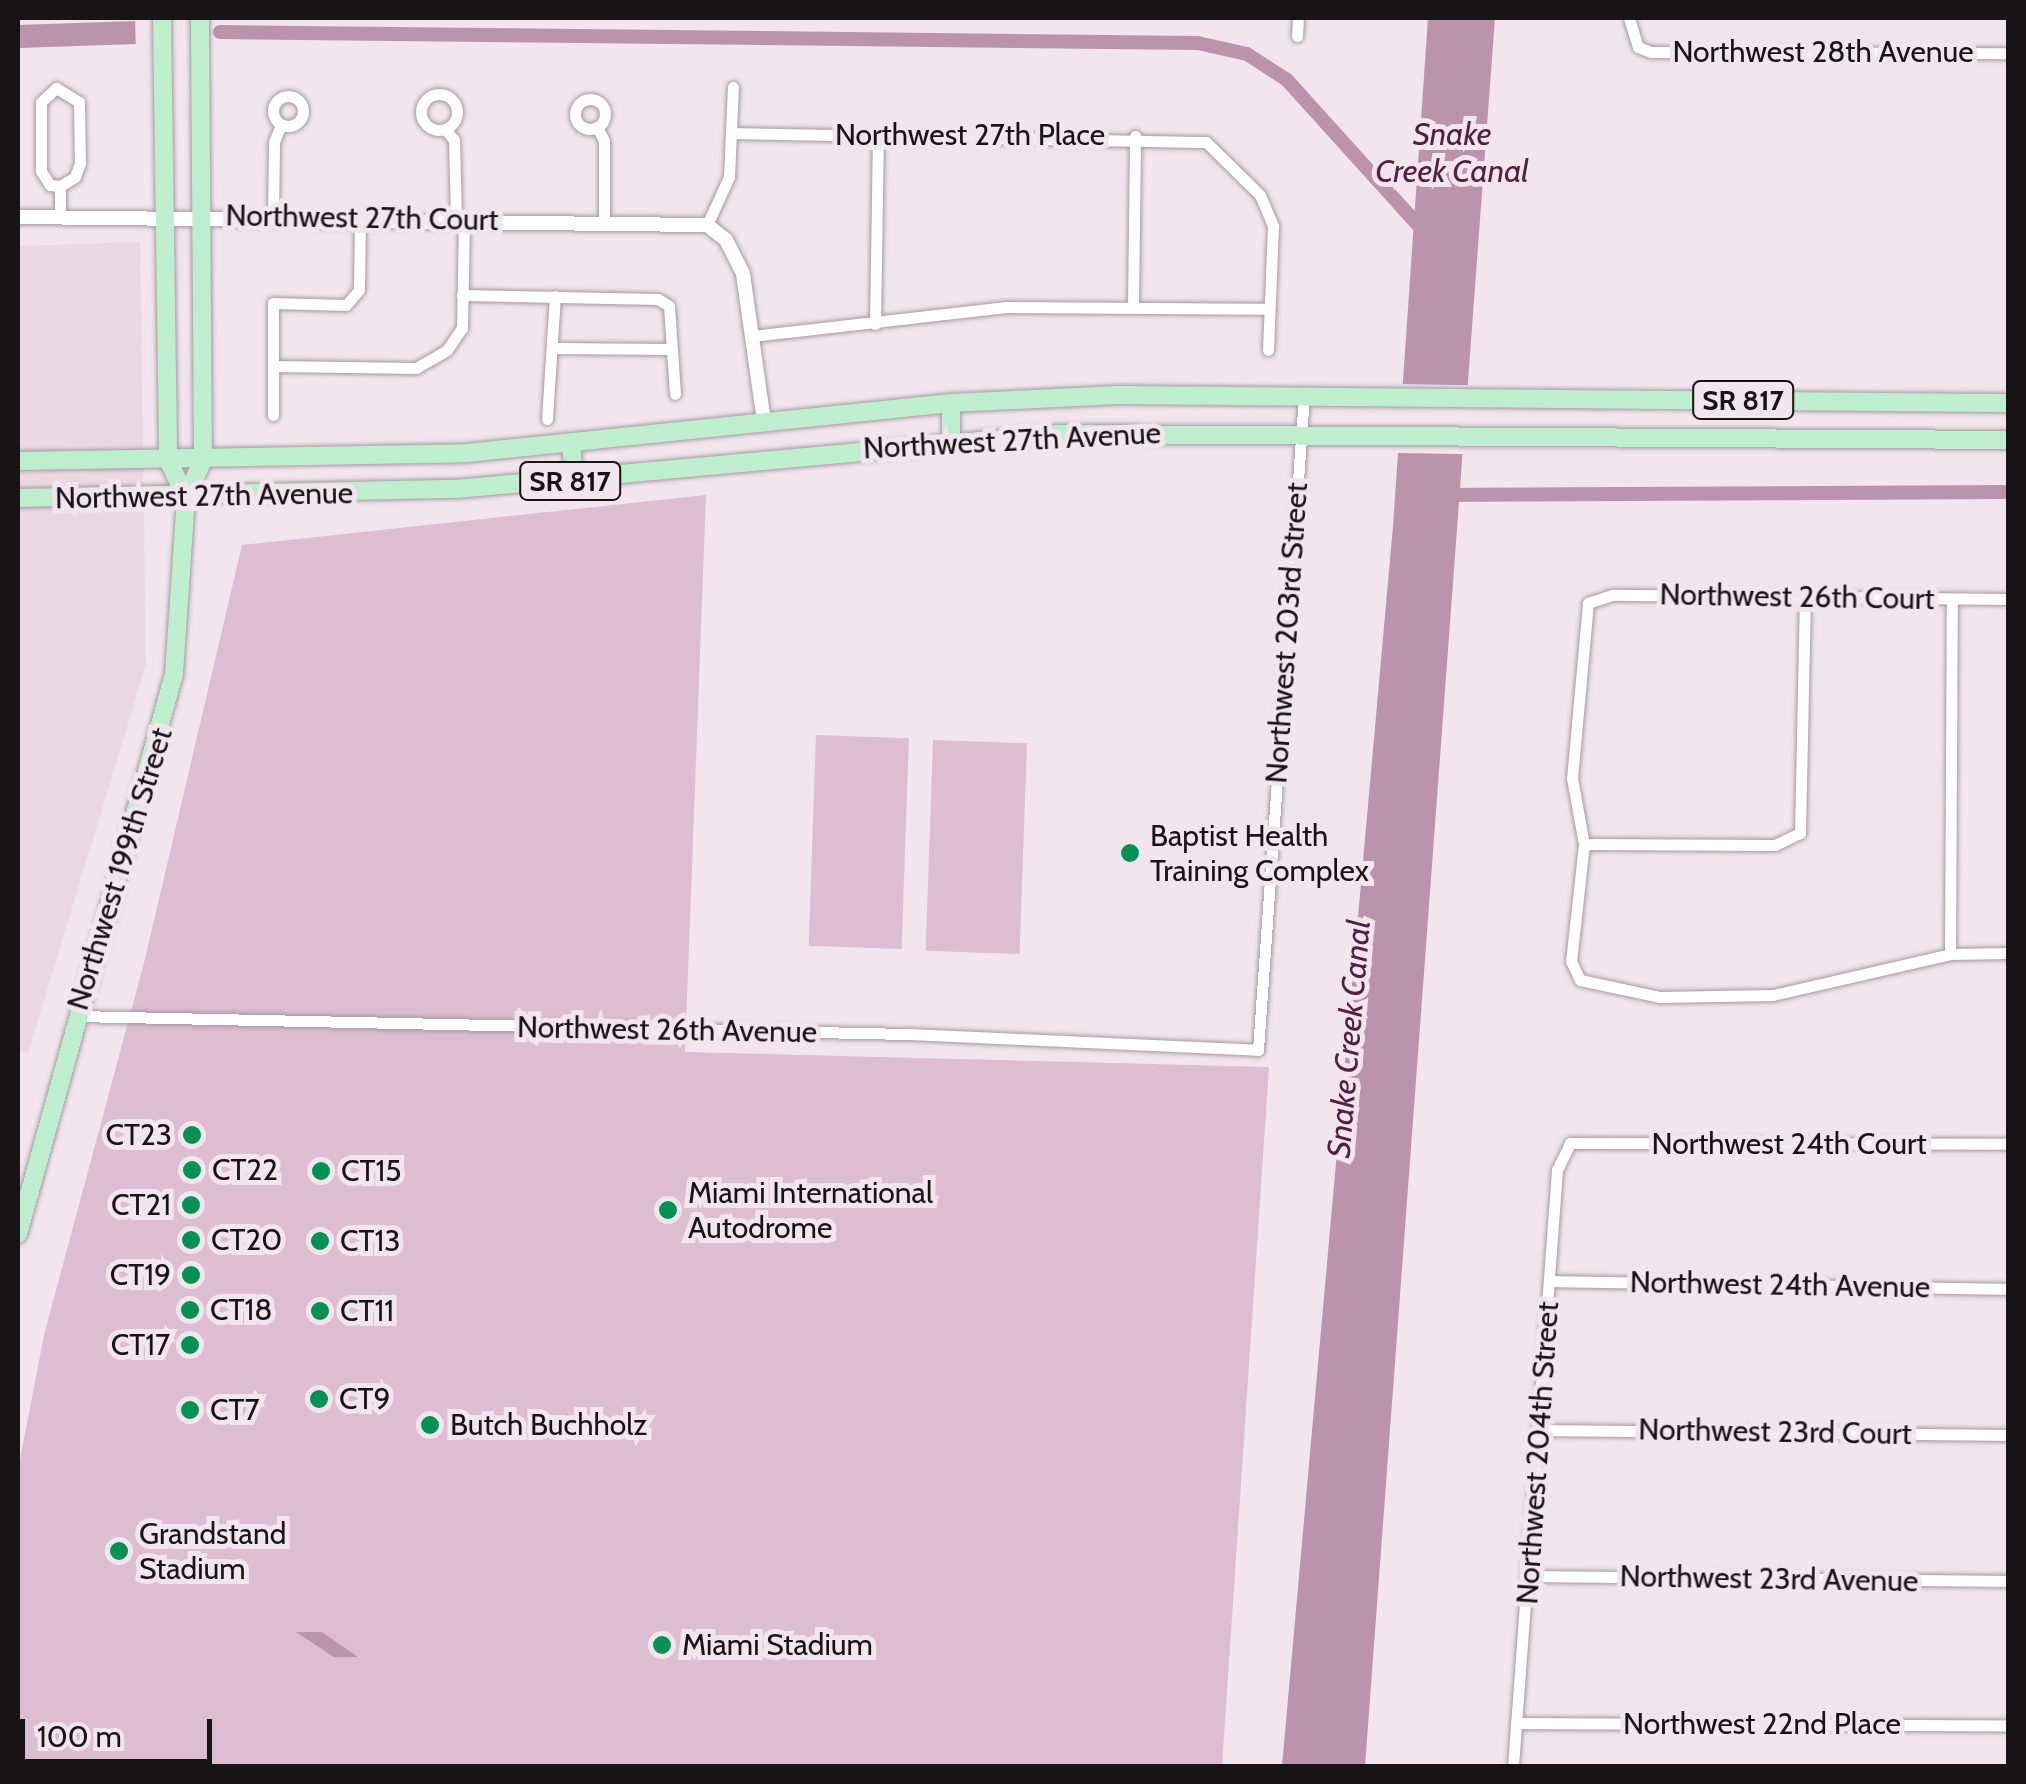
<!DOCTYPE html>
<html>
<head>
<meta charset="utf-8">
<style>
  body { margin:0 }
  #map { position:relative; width:2026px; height:1784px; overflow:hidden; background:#f2e5ed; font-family:Cabin,sans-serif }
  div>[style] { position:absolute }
  .built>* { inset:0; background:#ecd8e5 }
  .green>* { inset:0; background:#ddbdd1; transform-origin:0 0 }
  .water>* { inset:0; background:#bb93ad; transform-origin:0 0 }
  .pier>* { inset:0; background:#f2e5ed; transform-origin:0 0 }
  .canal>* { height:14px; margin:-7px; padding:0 7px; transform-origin:7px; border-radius:7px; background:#bb93ad }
  .roads { filter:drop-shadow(0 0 2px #a699a1) drop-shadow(0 0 2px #a699a1) }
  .minor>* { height:11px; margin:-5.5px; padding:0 5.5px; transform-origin:5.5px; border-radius:5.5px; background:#fff }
  .minor>.ring { margin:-5.5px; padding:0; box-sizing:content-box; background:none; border:11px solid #fff; border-radius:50% }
  .tertiary>* { height:14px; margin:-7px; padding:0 7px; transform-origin:7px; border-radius:7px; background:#fff }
  .primary>* { height:18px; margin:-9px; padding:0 9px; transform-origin:9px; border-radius:9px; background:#bdeece }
  .dots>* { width:28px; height:28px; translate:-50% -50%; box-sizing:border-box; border:5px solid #f2e5ed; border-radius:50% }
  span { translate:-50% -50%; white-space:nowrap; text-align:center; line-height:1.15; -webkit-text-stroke:10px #f2e5ed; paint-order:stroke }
  .shield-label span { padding:2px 8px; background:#f2e5ed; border:2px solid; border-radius:8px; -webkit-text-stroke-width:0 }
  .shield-label { font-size:28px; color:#171316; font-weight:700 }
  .street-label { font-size:30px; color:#171316 }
  .poi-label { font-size:30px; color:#171316 }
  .left { translate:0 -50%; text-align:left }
  .right { translate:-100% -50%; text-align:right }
  .water-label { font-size:32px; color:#512044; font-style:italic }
  .frame { position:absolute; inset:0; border:20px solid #171316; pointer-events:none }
  .scale { position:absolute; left:20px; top:1719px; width:192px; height:45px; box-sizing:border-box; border:5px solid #171316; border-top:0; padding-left:12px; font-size:30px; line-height:35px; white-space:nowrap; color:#171316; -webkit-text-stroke:8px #f2e5ed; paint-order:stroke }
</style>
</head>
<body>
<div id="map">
  <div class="built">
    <i style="clip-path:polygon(140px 242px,146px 665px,28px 1053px,18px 1053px,18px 246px)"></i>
  </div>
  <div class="green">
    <i style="clip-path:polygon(706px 495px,685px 1052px,1269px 1067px,1222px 1766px,18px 1766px,18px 1470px,44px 1335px,144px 963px,242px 545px)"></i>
    <i style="left:816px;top:735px;width:93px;height:211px;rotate:2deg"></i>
    <i style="left:933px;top:740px;width:94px;height:211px;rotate:2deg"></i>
  </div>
  <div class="water">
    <i style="clip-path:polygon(1428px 18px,1495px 18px,1365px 1766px,1282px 1766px,1393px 526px)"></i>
    <i style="left:135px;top:21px;width:23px;height:117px;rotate:88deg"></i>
    <i style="clip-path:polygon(296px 1632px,322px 1632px,358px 1657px,334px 1657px)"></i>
  </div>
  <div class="pier">
    <i style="left:1398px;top:384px;width:77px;height:69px;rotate:1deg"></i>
  </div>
  <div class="canal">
    <i style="left:220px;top:32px;width:978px;rotate:0.64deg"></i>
    <i style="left:1198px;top:43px;width:50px;rotate:12.7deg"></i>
    <i style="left:1247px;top:54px;width:48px;rotate:33deg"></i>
    <i style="left:1287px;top:80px;width:209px;rotate:47.9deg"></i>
    <i style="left:1444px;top:495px;width:564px;rotate:-0.3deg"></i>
  </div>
  <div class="roads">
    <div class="minor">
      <i style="left:1629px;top:18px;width:30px;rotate:73deg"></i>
      <i style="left:1638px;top:47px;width:14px;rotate:21deg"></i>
      <i style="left:1651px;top:52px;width:357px;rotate:0.2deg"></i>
      <i style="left:1297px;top:36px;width:18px;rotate:-87deg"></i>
      <i class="ring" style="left:421px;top:94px;width:25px;height:25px"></i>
      <i class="ring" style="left:273px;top:96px;width:19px;height:19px"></i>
      <i class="ring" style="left:575px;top:99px;width:19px;height:19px"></i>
      <i style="left:597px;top:127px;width:16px;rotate:63deg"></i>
      <i style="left:604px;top:141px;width:80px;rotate:90deg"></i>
      <i style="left:445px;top:129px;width:14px;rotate:51deg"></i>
      <i style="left:454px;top:140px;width:79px;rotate:88.5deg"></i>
      <i style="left:734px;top:133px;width:472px;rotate:1.1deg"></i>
      <i style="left:1206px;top:142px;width:76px;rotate:44.5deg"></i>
      <i style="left:1260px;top:195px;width:34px;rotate:67deg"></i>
      <i style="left:1273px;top:226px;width:124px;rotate:92.3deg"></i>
      <i style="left:60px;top:186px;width:10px;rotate:-174deg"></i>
      <i style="left:50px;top:185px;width:17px;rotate:-123deg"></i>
      <i style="left:41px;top:171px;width:69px;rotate:-90deg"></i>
      <i style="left:41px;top:102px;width:21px;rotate:-43deg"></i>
      <i style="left:56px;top:88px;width:27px;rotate:31deg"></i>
      <i style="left:79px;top:102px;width:61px;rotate:89.1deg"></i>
      <i style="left:80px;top:163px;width:15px;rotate:110deg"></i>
      <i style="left:75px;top:177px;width:17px;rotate:149deg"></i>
      <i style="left:60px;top:186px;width:30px;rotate:90deg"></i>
      <i style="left:273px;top:217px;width:75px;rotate:-89.2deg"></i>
      <i style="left:274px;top:142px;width:18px;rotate:-68deg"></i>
      <i style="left:707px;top:225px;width:53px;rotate:-65.4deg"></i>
      <i style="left:729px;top:177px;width:90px;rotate:-87.5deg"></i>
      <i style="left:462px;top:295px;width:196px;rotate:1.2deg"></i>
      <i style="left:658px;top:299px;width:13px;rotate:32deg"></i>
      <i style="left:669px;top:306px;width:88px;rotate:86.1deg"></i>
      <i style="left:1133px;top:306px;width:170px;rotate:-89.3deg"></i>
      <i style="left:875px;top:324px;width:189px;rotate:-89.1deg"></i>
      <i style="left:752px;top:336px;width:256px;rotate:-6.5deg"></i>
      <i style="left:1006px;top:307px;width:263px;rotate:0.4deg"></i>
      <i style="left:553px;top:348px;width:117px;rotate:0.5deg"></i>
      <i style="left:273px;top:366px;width:143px;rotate:0.8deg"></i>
      <i style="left:416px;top:368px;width:36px;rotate:-30deg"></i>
      <i style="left:447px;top:350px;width:27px;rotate:-56deg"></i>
      <i style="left:462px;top:328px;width:109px;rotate:-88.9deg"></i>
      <i style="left:273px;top:415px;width:112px;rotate:-90deg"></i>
      <i style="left:273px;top:303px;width:73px;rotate:1.6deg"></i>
      <i style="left:346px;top:305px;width:20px;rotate:-49deg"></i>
      <i style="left:359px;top:290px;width:72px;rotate:-89.2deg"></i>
      <i style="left:547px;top:419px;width:123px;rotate:-86.3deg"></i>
      <i style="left:2008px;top:599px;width:396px;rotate:-179.4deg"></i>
      <i style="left:1612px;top:595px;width:25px;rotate:162deg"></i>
      <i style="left:1588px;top:603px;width:176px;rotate:95.2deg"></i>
      <i style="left:1572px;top:778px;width:67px;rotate:79.7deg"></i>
      <i style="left:1584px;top:844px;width:118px;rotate:96.3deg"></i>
      <i style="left:1571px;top:961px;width:21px;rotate:65deg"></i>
      <i style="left:1580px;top:980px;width:81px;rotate:12.1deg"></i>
      <i style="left:1659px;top:997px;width:114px;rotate:-1deg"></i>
      <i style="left:1773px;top:995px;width:182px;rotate:-13deg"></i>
      <i style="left:1950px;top:954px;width:58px;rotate:-1deg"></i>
      <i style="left:1584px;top:844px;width:191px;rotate:0.3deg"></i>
      <i style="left:1775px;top:845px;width:28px;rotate:-26deg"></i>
      <i style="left:1800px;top:833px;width:235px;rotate:-88.8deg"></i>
      <i style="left:1950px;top:954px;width:355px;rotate:-89.7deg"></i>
      <i style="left:76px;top:1016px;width:833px;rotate:1.24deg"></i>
      <i style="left:909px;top:1034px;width:349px;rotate:2.6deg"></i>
      <i style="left:1258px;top:1050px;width:657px;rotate:-85.98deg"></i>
      <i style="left:1551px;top:1281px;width:457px;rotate:1deg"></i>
      <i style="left:1542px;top:1430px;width:466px;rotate:0.6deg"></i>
      <i style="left:1529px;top:1576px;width:479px;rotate:0.6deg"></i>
      <i style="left:1516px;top:1723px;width:492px;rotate:0.3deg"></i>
      <i style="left:1513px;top:1766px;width:598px;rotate:-85.78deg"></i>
      <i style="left:1557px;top:1170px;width:30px;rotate:-64deg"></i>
      <i style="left:1570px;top:1143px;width:438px;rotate:0.1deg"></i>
    </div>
    <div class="tertiary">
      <i style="left:18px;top:217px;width:689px;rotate:0.67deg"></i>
      <i style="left:707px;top:225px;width:24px;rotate:38deg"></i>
      <i style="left:726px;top:240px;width:38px;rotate:63deg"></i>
      <i style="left:743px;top:274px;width:149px;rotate:81.9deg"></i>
    </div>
    <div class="primary">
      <i style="left:162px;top:18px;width:442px;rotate:89.2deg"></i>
      <i style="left:168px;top:460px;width:41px;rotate:64.1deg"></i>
      <i style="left:951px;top:403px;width:38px;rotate:90deg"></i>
      <i style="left:571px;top:443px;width:38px;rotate:85deg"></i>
      <i style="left:18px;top:461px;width:449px;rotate:-1deg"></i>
      <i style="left:467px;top:453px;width:487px;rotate:-5.9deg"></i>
      <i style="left:951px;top:403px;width:168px;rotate:-2.7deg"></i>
      <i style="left:1119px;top:395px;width:889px;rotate:0.52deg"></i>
      <i style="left:18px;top:498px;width:438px;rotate:-1.2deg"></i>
      <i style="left:456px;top:489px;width:605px;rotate:-5.22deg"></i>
      <i style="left:1058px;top:434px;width:950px;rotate:0.36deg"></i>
      <i style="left:18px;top:1234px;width:581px;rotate:-74.43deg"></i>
      <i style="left:174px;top:674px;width:177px;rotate:-86.1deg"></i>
      <i style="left:186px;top:497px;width:41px;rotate:-65.3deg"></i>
      <i style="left:203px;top:460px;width:442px;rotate:-90.4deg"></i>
    </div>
  </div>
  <div class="dots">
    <i style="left:1130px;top:853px;background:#009252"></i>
    <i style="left:192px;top:1135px;background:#009252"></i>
    <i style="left:192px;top:1170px;background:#009252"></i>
    <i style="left:321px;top:1171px;background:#009252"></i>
    <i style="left:191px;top:1205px;background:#009252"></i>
    <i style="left:668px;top:1210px;background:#009252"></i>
    <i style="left:191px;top:1240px;background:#009252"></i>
    <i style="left:320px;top:1241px;background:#009252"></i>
    <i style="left:191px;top:1275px;background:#009252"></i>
    <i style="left:190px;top:1310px;background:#009252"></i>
    <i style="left:320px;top:1311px;background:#009252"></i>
    <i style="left:190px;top:1345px;background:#009252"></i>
    <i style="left:319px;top:1399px;background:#009252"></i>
    <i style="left:190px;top:1410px;background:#009252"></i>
    <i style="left:430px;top:1425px;background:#009252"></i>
    <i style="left:119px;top:1551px;background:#009252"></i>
    <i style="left:662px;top:1645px;background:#009252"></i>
  </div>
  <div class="shield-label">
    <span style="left:1743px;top:400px">SR 817</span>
    <span style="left:570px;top:481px">SR 817</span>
  </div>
  <div class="street-label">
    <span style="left:1823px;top:52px">Northwest 28th Avenue</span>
    <span style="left:970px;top:135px">Northwest 27th Place</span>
    <span style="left:362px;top:218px;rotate:1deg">Northwest 27th Court</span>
    <span style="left:1012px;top:441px;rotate:-3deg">Northwest 27th Avenue</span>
    <span style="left:204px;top:496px;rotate:-1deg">Northwest 27th Avenue</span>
    <span style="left:1797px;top:597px;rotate:1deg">Northwest 26th Court</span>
    <span style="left:1287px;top:633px;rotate:-86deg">Northwest 203rd Street</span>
    <span style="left:120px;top:869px;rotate:-73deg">Northwest 199th Street</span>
    <span style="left:667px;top:1030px;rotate:1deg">Northwest 26th Avenue</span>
    <span style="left:1789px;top:1144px">Northwest 24th Court</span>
    <span style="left:1780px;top:1285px;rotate:1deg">Northwest 24th Avenue</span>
    <span style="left:1775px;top:1432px;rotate:1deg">Northwest 23rd Court</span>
    <span style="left:1538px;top:1453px;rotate:-86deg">Northwest 204th Street</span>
    <span style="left:1769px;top:1579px;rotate:1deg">Northwest 23rd Avenue</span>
    <span style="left:1762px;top:1724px">Northwest 22nd Place</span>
  </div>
  <div class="poi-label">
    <span class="left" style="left:1150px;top:853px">Baptist Health<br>Training Complex</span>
    <span class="right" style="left:172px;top:1135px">CT23</span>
    <span class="left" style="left:212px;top:1170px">CT22</span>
    <span class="left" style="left:341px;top:1171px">CT15</span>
    <span class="left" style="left:688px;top:1210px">Miami International<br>Autodrome</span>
    <span class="right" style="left:171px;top:1205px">CT21</span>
    <span class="left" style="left:211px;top:1240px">CT20</span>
    <span class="left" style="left:340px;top:1241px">CT13</span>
    <span class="right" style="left:171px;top:1275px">CT19</span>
    <span class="left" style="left:210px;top:1310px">CT18</span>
    <span class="left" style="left:340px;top:1311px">CT11</span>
    <span class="right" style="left:170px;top:1345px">CT17</span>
    <span class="left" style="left:339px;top:1399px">CT9</span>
    <span class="left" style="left:210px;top:1410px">CT7</span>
    <span class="left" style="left:450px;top:1425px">Butch Buchholz</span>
    <span class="left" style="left:139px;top:1551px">Grandstand<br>Stadium</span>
    <span class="left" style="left:682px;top:1645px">Miami Stadium</span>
  </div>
  <div class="water-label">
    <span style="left:1452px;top:153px">Snake<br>Creek Canal</span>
    <span style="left:1349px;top:1039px;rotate:-85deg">Snake Creek Canal</span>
  </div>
  <div class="frame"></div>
  <div class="scale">100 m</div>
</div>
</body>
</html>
